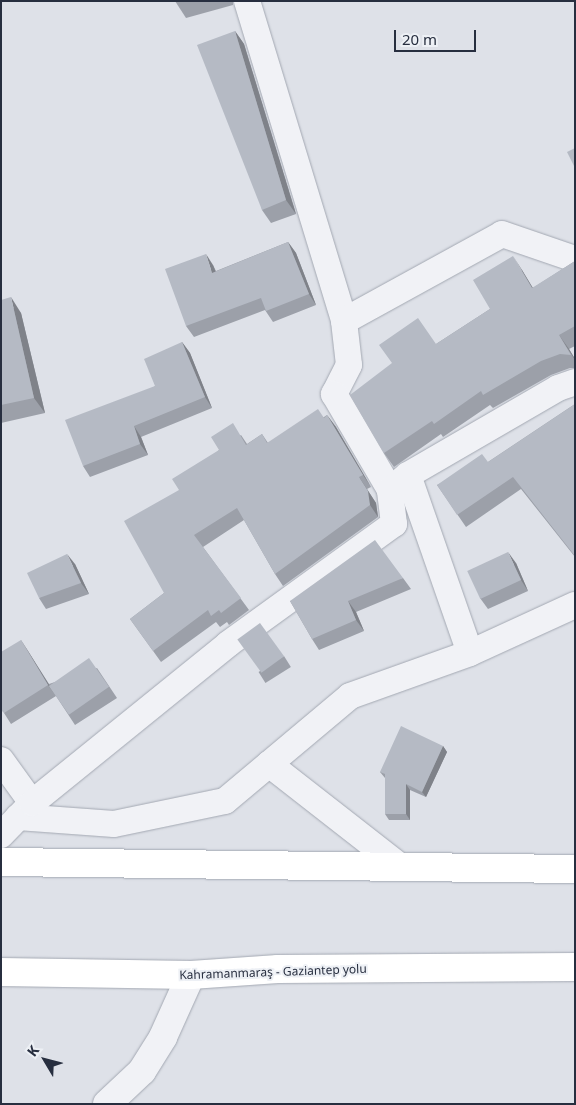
<!DOCTYPE html>
<html>
<head>
<meta charset="utf-8">
<style>
  body { margin:0 }
  #map { position:relative; width:576px; height:1105px; overflow:hidden; background:#dee1e8; font-family:"Noto Sans",sans-serif }
  div>[style] { position:absolute }
  .roads { filter:drop-shadow(0 0 1px #a3a8b2) drop-shadow(0 0 1px #a3a8b2) }
  .minor>* { height:26px; margin:-13px; padding:0 13px; transform-origin:13px; border-radius:13px; background:#f1f2f6 }
  .tertiary>* { height:28px; margin:-14px; padding:0 14px; transform-origin:14px; border-radius:14px; background:#f1f2f6 }
  .trunk>* { height:28px; margin:-14px; padding:0 14px; transform-origin:14px; border-radius:14px; background:#fff }
  .wall>* { inset:0; background:#9ca0a9; transform-origin:0 0 }
  .shaded-wall>* { inset:0; background:#7f8289 }
  .building>* { inset:0; background:#b5bac4; transform-origin:0 0 }
  span { translate:-50% -50%; white-space:nowrap; text-align:center; line-height:1.15; -webkit-text-stroke:4px #edf0f5; paint-order:stroke }
  .street-label { font-size:12px; color:#272e3f }
  .frame { position:absolute; inset:0; border:2px solid #272e3f; pointer-events:none }
  .north { position:absolute; left:20px; top:1035px; width:50px; height:50px; -webkit-text-stroke:4px #edf0f5; paint-order:stroke; rotate:307deg; font-size:14px; font-weight:700; line-height:20px; text-align:center; color:#272e3f }
  .north::after { content:''; display:block; margin:auto; width:18px; height:22px; background:#272e3f; clip-path:polygon(50% 0,100% 100%,50% 72%,0 100%) }
  .scale { position:absolute; left:394px; top:30px; width:82px; height:22px; box-sizing:border-box; border:2px solid #272e3f; border-top:0; padding-left:6px; font-size:15px; line-height:18px; white-space:nowrap; color:#272e3f; -webkit-text-stroke:4px #edf0f5; paint-order:stroke }
</style>
</head>
<body>
<div id="map">
  <div class="roads">
    <div class="minor">
      <i style="left:247px;top:1px;width:334px;rotate:73.1deg"></i>
      <i style="left:344px;top:321px;width:44px;rotate:83.5deg"></i>
      <i style="left:349px;top:365px;width:33px;rotate:117deg"></i>
      <i style="left:334px;top:394px;width:111px;rotate:59.7deg"></i>
      <i style="left:344px;top:321px;width:180px;rotate:-28.8deg"></i>
      <i style="left:502px;top:234px;width:77px;rotate:18.9deg"></i>
      <i style="left:408px;top:475px;width:188px;rotate:70.8deg"></i>
      <i style="left:1px;top:760px;width:53px;rotate:54.2deg"></i>
      <i style="left:269px;top:764px;width:167px;rotate:38deg"></i>
      <i style="left:18px;top:817px;width:96px;rotate:4.2deg"></i>
      <i style="left:114px;top:824px;width:113px;rotate:-11.7deg"></i>
      <i style="left:225px;top:801px;width:163px;rotate:-40deg"></i>
      <i style="left:350px;top:696px;width:127px;rotate:-19.7deg"></i>
      <i style="left:470px;top:653px;width:115px;rotate:-24.6deg"></i>
      <i style="left:1px;top:835px;width:45px;rotate:-45.9deg"></i>
      <i style="left:32px;top:803px;width:252px;rotate:-39deg"></i>
      <i style="left:228px;top:644px;width:205px;rotate:-35.9deg"></i>
      <i style="left:394px;top:524px;width:34px;rotate:-97deg"></i>
      <i style="left:390px;top:490px;width:23px;rotate:-40deg"></i>
      <i style="left:408px;top:475px;width:173px;rotate:-30.1deg"></i>
      <i style="left:558px;top:388px;width:18px;rotate:-19deg"></i>
    </div>
    <div class="tertiary">
      <i style="left:107px;top:1104px;width:48px;rotate:-43.3deg"></i>
      <i style="left:142px;top:1071px;width:40px;rotate:-58deg"></i>
      <i style="left:163px;top:1037px;width:68px;rotate:-65.7deg"></i>
    </div>
    <div class="trunk">
      <i style="left:1px;top:862px;width:574px;rotate:0.7deg"></i>
      <i style="left:1px;top:972px;width:190px;rotate:0.9deg"></i>
      <i style="left:191px;top:975px;width:87px;rotate:-3.9deg"></i>
      <i style="left:278px;top:969px;width:297px;rotate:-0.4deg"></i>
    </div>
  </div>
  <div class="wall">
    <i style="clip-path:polygon(175px 1px,233px 1px,233px 5px,186px 18px)"></i>
    <i style="clip-path:polygon(235px 31px,244px 44px,296px 214px,271px 223px,262px 210px)"></i>
    <i style="clip-path:polygon(288px 242px,296px 253px,316px 305px,273px 322px,265px 310px,194px 337px,186px 326px,213px 265px,216px 271px)"></i>
    <i style="clip-path:polygon(575px 261px,575px 346px,569px 349px,575px 359px,575px 368px,570px 368px,551px 375px,493px 408px,490px 405px,443px 437px,441px 434px,394px 467px,384px 453px,392px 363px,436px 344px,490px 309px,522px 270px,533px 288px)"></i>
    <i style="clip-path:polygon(1px 300px,21px 313px,45px 413px,1px 423px)"></i>
    <i style="clip-path:polygon(182px 342px,190px 353px,212px 408px,141px 437px,148px 455px,90px 477px,83px 466px,155px 386px)"></i>
    <i style="clip-path:polygon(575px 404px,575px 557px,521px 489px,466px 527px,437px 485px,488px 462px)"></i>
    <i style="clip-path:polygon(327px 415px,336px 427px,371px 487px,367px 489px,376px 503px,378px 517px,283px 586px,275px 574px,244px 520px,203px 547px,249px 610px,229px 625px,227px 622px,220px 627px,216px 622px,161px 662px,130px 619px,164px 593px,179px 490px,219px 450px,241px 435px,247px 444px,262px 434px,268px 443px,324px 417px)"></i>
    <i style="clip-path:polygon(516px 563px,528px 591px,488px 609px,480px 598px)"></i>
    <i style="clip-path:polygon(75px 564px,89px 594px,46px 609px,39px 598px)"></i>
    <i style="clip-path:polygon(403px 578px,411px 589px,356px 612px,364px 631px,319px 650px,312px 639px,290px 601px)"></i>
    <i style="clip-path:polygon(21px 640px,49px 684px,97px 668px,117px 698px,75px 725px,56px 696px,11px 724px,4px 713px)"></i>
    <i style="left:284px;top:656px;width:13px;height:30px;rotate:58deg"></i>
    <i style="clip-path:polygon(443px 746px,447px 752px,426px 797px,410px 790px,410px 820px,389px 820px,385px 814px,385px 778px,380px 772px)"></i>
  </div>
  <div class="shaded-wall">
    <i style="clip-path:polygon(235px 31px,244px 44px,296px 214px,286px 200px)"></i>
    <i style="clip-path:polygon(288px 242px,296px 253px,316px 305px,309px 294px)"></i>
    <i style="clip-path:polygon(206px 254px,213px 265px,220px 283px,212px 273px)"></i>
    <i style="clip-path:polygon(513px 256px,522px 270px,541px 302px,532px 288px)"></i>
    <i style="clip-path:polygon(11px 297px,21px 313px,45px 413px,34px 398px)"></i>
    <i style="clip-path:polygon(559px 335px,569px 349px,575px 359px,575px 360px)"></i>
    <i style="clip-path:polygon(182px 342px,190px 353px,212px 408px,205px 397px)"></i>
    <i style="clip-path:polygon(327px 415px,336px 427px,371px 487px,363px 475px)"></i>
    <i style="clip-path:polygon(134px 426px,141px 437px,148px 455px,140px 444px)"></i>
    <i style="clip-path:polygon(359px 477px,376px 503px,378px 517px,370px 505px)"></i>
    <i style="clip-path:polygon(508px 552px,516px 563px,528px 591px,521px 580px)"></i>
    <i style="clip-path:polygon(67px 554px,75px 564px,89px 594px,81px 583px)"></i>
    <i style="clip-path:polygon(348px 601px,356px 612px,364px 631px,356px 620px)"></i>
    <i style="clip-path:polygon(21px 640px,28px 651px,56px 696px,48px 685px)"></i>
    <i style="clip-path:polygon(443px 746px,447px 752px,426px 797px,422px 792px)"></i>
    <i style="clip-path:polygon(406px 784px,410px 790px,410px 820px,406px 814px)"></i>
  </div>
  <div class="building">
    <i style="clip-path:polygon(235px 31px,286px 200px,262px 210px,197px 45px)"></i>
    <i style="clip-path:polygon(575px 148px,575px 168px,567px 152px)"></i>
    <i style="clip-path:polygon(288px 242px,309px 294px,266px 311px,261px 298px,186px 326px,165px 269px,206px 254px,212px 273px)"></i>
    <i style="clip-path:polygon(513px 256px,532px 288px,575px 261px,575px 326px,559px 335px,571px 355px,560px 354px,541px 361px,483px 395px,481px 391px,434px 424px,432px 421px,384px 453px,350px 395px,392px 363px,379px 345px,418px 318px,436px 344px,490px 309px,473px 280px)"></i>
    <i style="clip-path:polygon(11px 297px,34px 398px,1px 405px,1px 300px)"></i>
    <i style="clip-path:polygon(182px 342px,205px 397px,134px 426px,140px 444px,83px 466px,65px 420px,155px 386px,144px 359px)"></i>
    <i style="clip-path:polygon(575px 404px,575px 556px,513px 477px,457px 515px,437px 485px,482px 454px,488px 462px)"></i>
    <i style="clip-path:polygon(318px 409px,324px 418px,327px 415px,363px 475px,359px 477px,368px 491px,370px 505px,275px 574px,237px 508px,194px 535px,241px 598px,221px 613px,219px 610px,211px 616px,208px 610px,153px 651px,130px 619px,164px 593px,124px 521px,179px 490px,172px 479px,219px 450px,211px 437px,233px 423px,246px 445px,262px 434px,267px 443px)"></i>
    <i style="clip-path:polygon(375px 540px,403px 578px,348px 601px,356px 620px,312px 639px,290px 601px)"></i>
    <i style="left:508px;top:552px;width:31px;height:45px;rotate:65deg"></i>
    <i style="clip-path:polygon(67px 554px,81px 583px,39px 598px,27px 573px)"></i>
    <i style="left:260px;top:623px;width:41px;height:28px;rotate:54deg"></i>
    <i style="clip-path:polygon(21px 640px,48px 685px,4px 713px,1px 710px,1px 652px)"></i>
    <i style="left:89px;top:658px;width:35px;height:49px;rotate:55deg"></i>
    <i style="clip-path:polygon(401px 726px,443px 746px,422px 792px,406px 784px,406px 814px,385px 814px,385px 774px,380px 772px)"></i>
  </div>
  <div class="street-label">
    <span style="left:273px;top:972px;rotate:-2deg">Kahramanmaraş - Gaziantep yolu</span>
  </div>
  <div class="frame"></div>
  <div class="north">K</div>
  <div class="scale">20 m</div>
</div>
</body>
</html>
